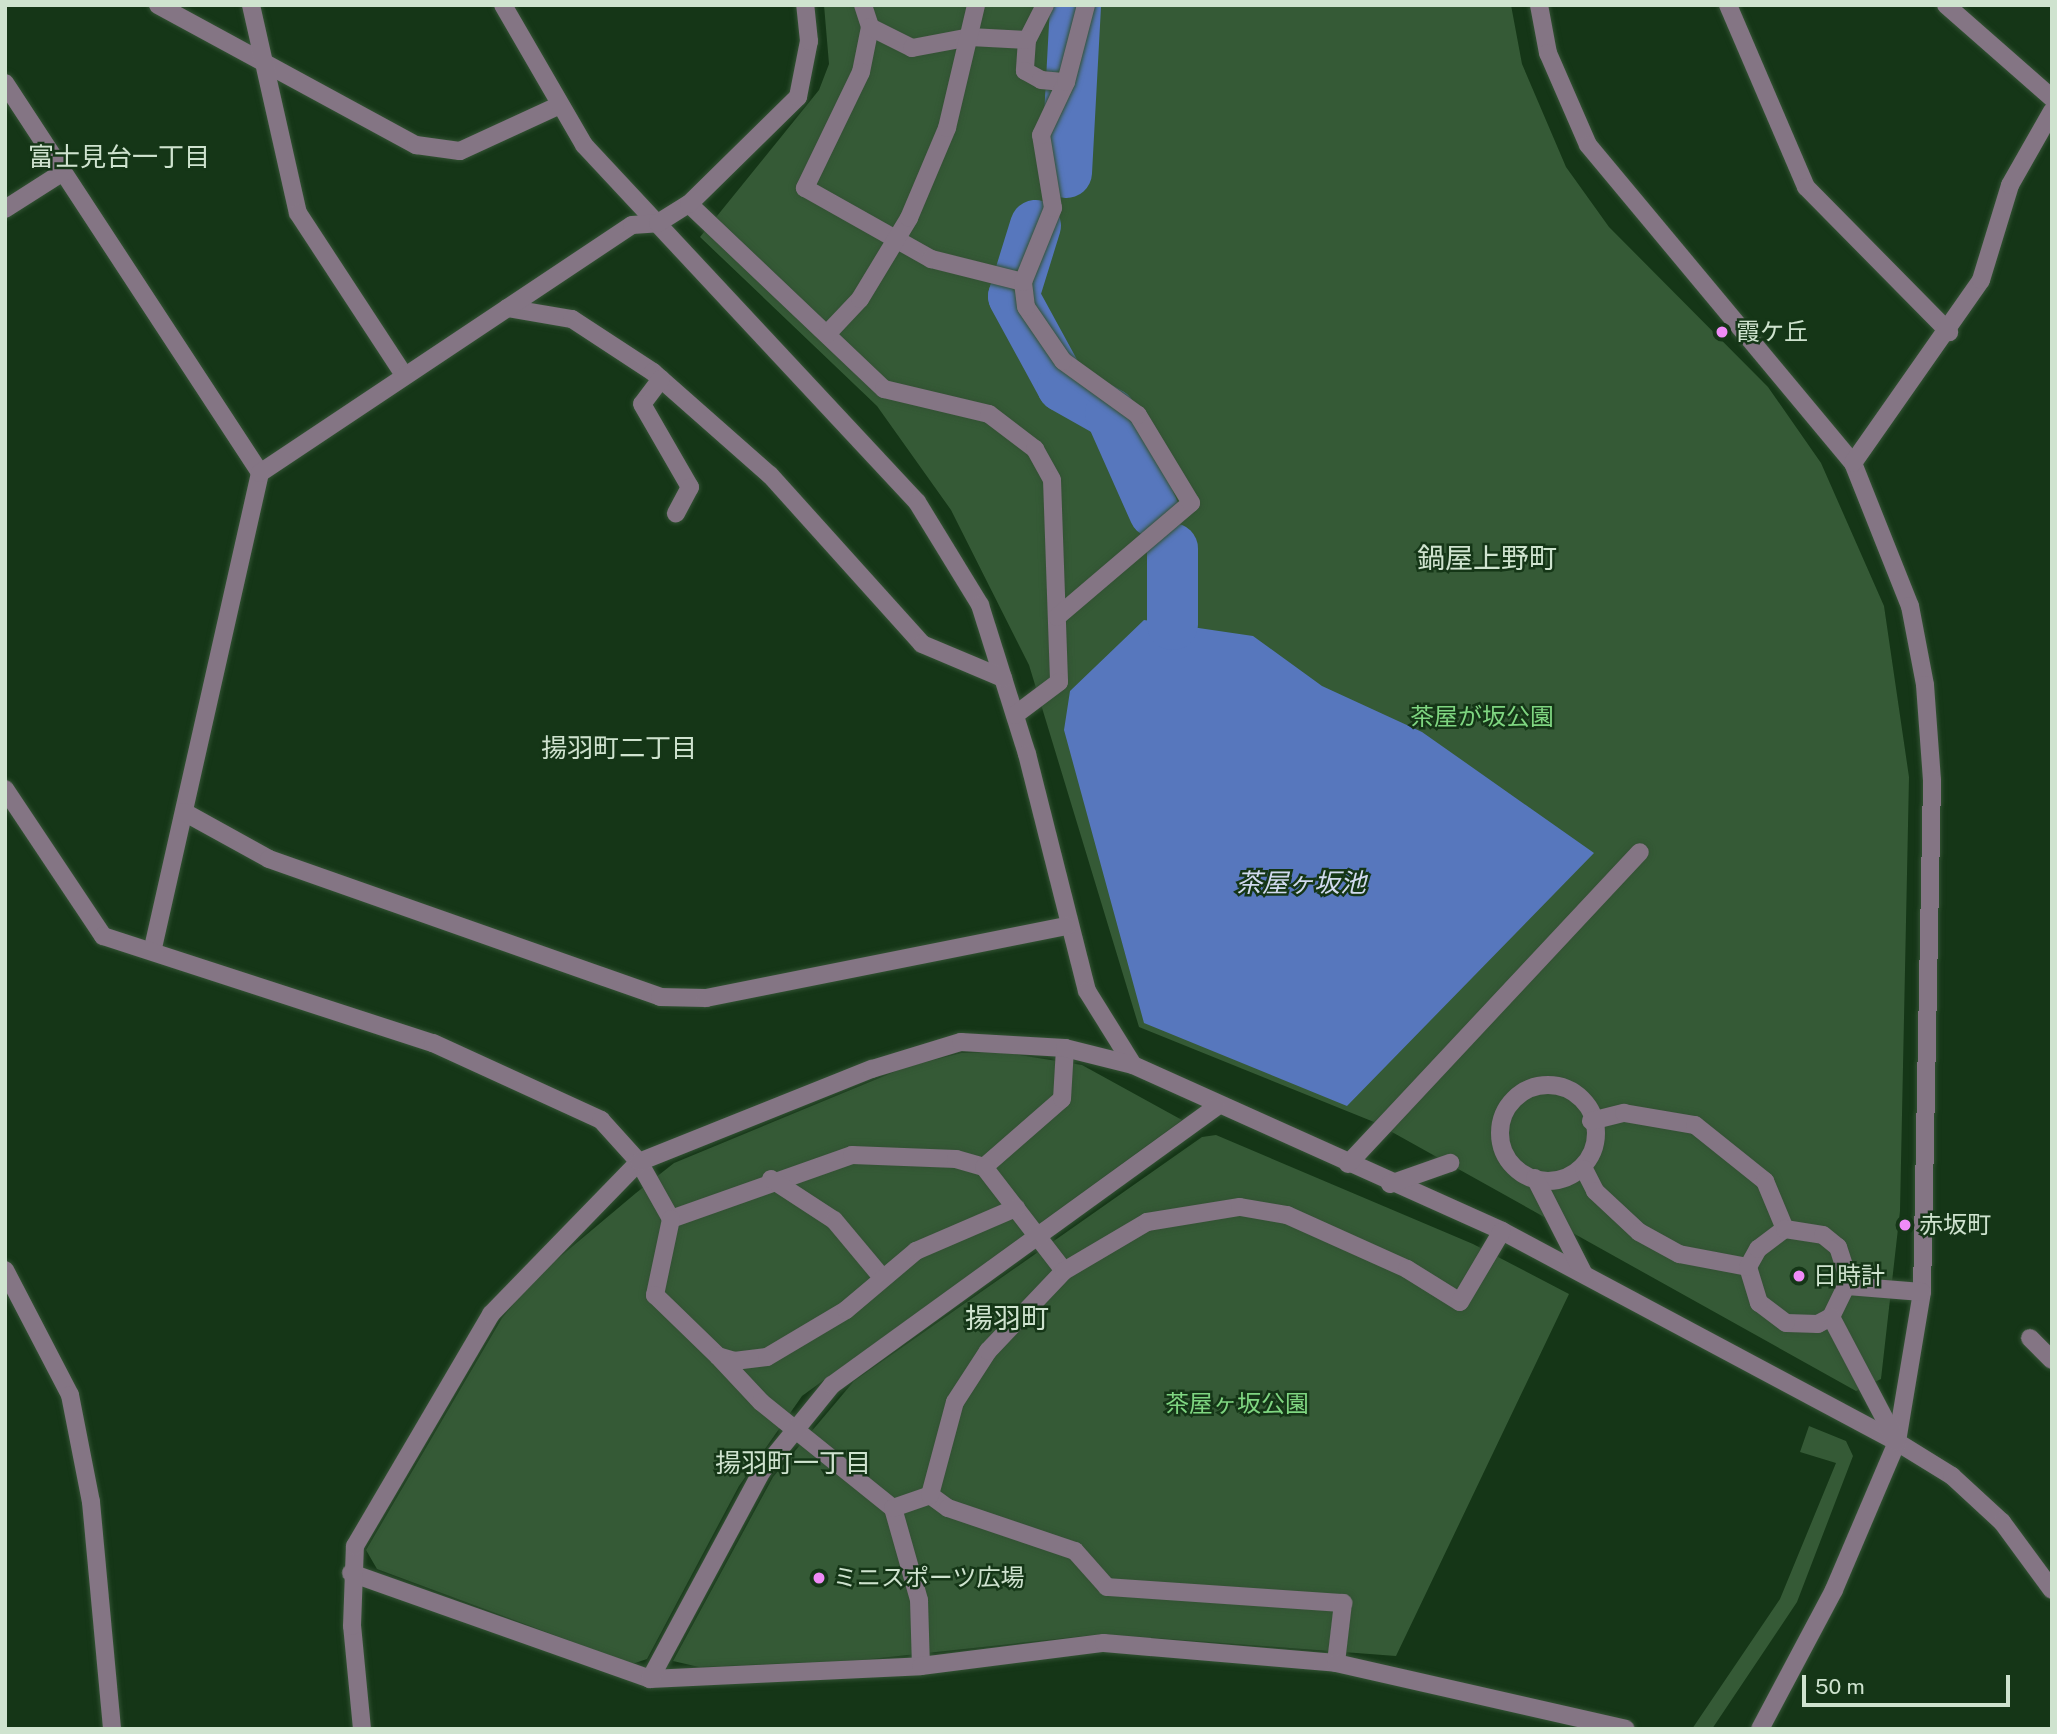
<!DOCTYPE html>
<html>
<head>
<meta charset="utf-8">
<style>
  body { margin:0 }
  #map { position:relative; width:2057px; height:1734px; overflow:hidden; background:#153617; font-family:"Public Sans","Noto Sans JP",sans-serif }
  div>[style] { position:absolute }
  .green>* { inset:0; background:#355a36 }
  .water>* { inset:0; background:#5777bd }
  .river>* { height:51px; margin:-25.5px; padding:0 25.5px; transform-origin:25.5px; border-radius:25.5px; background:#5777bd }
  .roads { filter:drop-shadow(0 0 2px #335234) drop-shadow(0 0 2px #335234) }
  .minor>* { height:18px; margin:-9px; padding:0 9px; transform-origin:9px; border-radius:9px; background:#847584 }
  .minor>.ring { margin:-9px; padding:0; box-sizing:content-box; background:none; border:18px solid #847584; border-radius:50% }
  .dots>* { width:19px; height:19px; translate:-50% -50%; box-sizing:border-box; border:4px solid #153617; border-radius:50% }
  span { translate:-50% -50%; white-space:nowrap; text-align:center; line-height:1.15; -webkit-text-stroke:5px #153617; paint-order:stroke }
  .poi-label { font-size:24px; color:#cfe3cf }
  .left { translate:0 -50%; text-align:left }
  .park-label { font-size:24px; color:#7fd681 }
  .neighbourhood-label { font-size:26px; color:#cfe3cf }
  .water-label { font-size:26px; color:#d1daee; font-style:italic }
  .quarter-label { font-size:28px; color:#cfe3cf }
  .frame { position:absolute; inset:0; border:7px solid #cfe3cf; pointer-events:none }
  .scale { position:absolute; left:1802px; top:1675px; width:208px; height:32px; box-sizing:border-box; border:4px solid #cfe3cf; border-top:0; padding-left:9px; font-size:21px; line-height:24px; white-space:nowrap; color:#cfe3cf; -webkit-text-stroke:5px #153617; paint-order:stroke }
</style>
</head>
<body>
<div id="map">
  <div class="green">
    <i style="clip-path:polygon(824px 5px,1511px 5px,1522px 64px,1566px 167px,1609px 227px,1768px 387px,1821px 463px,1884px 606px,1909px 777px,1900px 1211px,1881px 1379px,1856px 1391px,1374px 1122px,1139px 1027px,1029px 665px,951px 510px,877px 406px,700px 237px,819px 90px,829px 64px)"></i>
    <i style="clip-path:polygon(1001px 1052px,1082px 1065px,1182px 1120px,802px 1396px,739px 1486px,647px 1659px,632px 1664px,377px 1569px,366px 1550px,502px 1318px,536px 1277px,636px 1193px,674px 1163px,906px 1067px,961px 1053px)"></i>
    <i style="clip-path:polygon(1216px 1135px,1473px 1244px,1569px 1294px,1396px 1656px,1103px 1634px,861px 1660px,699px 1667px,673px 1661px,773px 1477px,854px 1381px,1202px 1137px)"></i>
    <i style="clip-path:polygon(1809px 1426px,1846px 1441px,1853px 1456px,1797px 1602px,1712px 1729px,1692px 1729px,1780px 1599px,1836px 1463px,1800px 1452px)"></i>
  </div>
  <div class="water">
    <i style="clip-path:polygon(1144px 620px,1253px 636px,1322px 686px,1422px 732px,1594px 853px,1347px 1106px,1144px 1023px,1064px 730px,1070px 691px)"></i>
  </div>
  <div class="river">
    <i style="left:1066px;top:172px;width:167px;rotate:-86.9deg"></i>
    <i style="left:1035px;top:225px;width:74px;rotate:107.2deg"></i>
    <i style="left:1013px;top:296px;width:102px;rotate:61.4deg"></i>
    <i style="left:1062px;top:386px;width:55px;rotate:29.4deg"></i>
    <i style="left:1110px;top:413px;width:108px;rotate:66deg"></i>
    <i style="left:1172px;top:548px;width:76px;rotate:90deg"></i>
  </div>
  <div class="roads">
    <div class="minor">
      <i style="left:158px;top:5px;width:294px;rotate:28.5deg"></i>
      <i style="left:416px;top:145px;width:44px;rotate:7.8deg"></i>
      <i style="left:460px;top:151px;width:110px;rotate:-24.7deg"></i>
      <i style="left:251px;top:5px;width:213px;rotate:77.3deg"></i>
      <i style="left:298px;top:213px;width:194px;rotate:56.8deg"></i>
      <i style="left:503px;top:5px;width:162px;rotate:59.9deg"></i>
      <i style="left:584px;top:145px;width:488px;rotate:47deg"></i>
      <i style="left:917px;top:502px;width:121px;rotate:58.5deg"></i>
      <i style="left:980px;top:605px;width:156px;rotate:72.5deg"></i>
      <i style="left:1027px;top:754px;width:244px;rotate:75.8deg"></i>
      <i style="left:1087px;top:991px;width:87px;rotate:58.1deg"></i>
      <i style="left:1133px;top:1065px;width:405px;rotate:24.2deg"></i>
      <i style="left:1502px;top:1231px;width:448px;rotate:28.1deg"></i>
      <i style="left:1897px;top:1442px;width:65px;rotate:31.7deg"></i>
      <i style="left:1952px;top:1476px;width:68px;rotate:42.6deg"></i>
      <i style="left:2002px;top:1522px;width:84px;rotate:53.7deg"></i>
      <i style="left:863px;top:5px;width:23px;rotate:72deg"></i>
      <i style="left:870px;top:27px;width:46px;rotate:101.3deg"></i>
      <i style="left:861px;top:72px;width:129px;rotate:115.8deg"></i>
      <i style="left:805px;top:188px;width:145px;rotate:29.4deg"></i>
      <i style="left:931px;top:259px;width:95px;rotate:14deg"></i>
      <i style="left:1045px;top:5px;width:39px;rotate:117deg"></i>
      <i style="left:1027px;top:40px;width:31px;rotate:94deg"></i>
      <i style="left:1025px;top:71px;width:18px;rotate:29deg"></i>
      <i style="left:1041px;top:80px;width:25px;rotate:5deg"></i>
      <i style="left:1539px;top:5px;width:49px;rotate:79.4deg"></i>
      <i style="left:1548px;top:53px;width:100px;rotate:66.5deg"></i>
      <i style="left:1588px;top:145px;width:414px;rotate:50.2deg"></i>
      <i style="left:1853px;top:463px;width:154px;rotate:68.3deg"></i>
      <i style="left:1910px;top:606px;width:80px;rotate:79.2deg"></i>
      <i style="left:1925px;top:685px;width:96px;rotate:85.8deg"></i>
      <i style="left:1932px;top:781px;width:511px;rotate:91.12deg"></i>
      <i style="left:1922px;top:1292px;width:152px;rotate:99.5deg"></i>
      <i style="left:1897px;top:1442px;width:161px;rotate:113.1deg"></i>
      <i style="left:1834px;top:1590px;width:157px;rotate:118deg"></i>
      <i style="left:1728px;top:5px;width:198px;rotate:66.8deg"></i>
      <i style="left:1806px;top:187px;width:204px;rotate:45.4deg"></i>
      <i style="left:1946px;top:5px;width:141px;rotate:41.3deg"></i>
      <i style="left:870px;top:27px;width:47px;rotate:26.6deg"></i>
      <i style="left:912px;top:48px;width:59px;rotate:-10.7deg"></i>
      <i style="left:970px;top:37px;width:57px;rotate:3deg"></i>
      <i style="left:5px;top:83px;width:466px;rotate:56.8deg"></i>
      <i style="left:260px;top:473px;width:490px;rotate:102.7deg"></i>
      <i style="left:689px;top:204px;width:269px;rotate:43.5deg"></i>
      <i style="left:884px;top:389px;width:108px;rotate:13.4deg"></i>
      <i style="left:989px;top:414px;width:58px;rotate:37.3deg"></i>
      <i style="left:1035px;top:449px;width:35px;rotate:61deg"></i>
      <i style="left:1052px;top:480px;width:202px;rotate:88deg"></i>
      <i style="left:1059px;top:682px;width:55px;rotate:143.1deg"></i>
      <i style="left:5px;top:209px;width:69px;rotate:-32.5deg"></i>
      <i style="left:507px;top:308px;width:66px;rotate:9.6deg"></i>
      <i style="left:572px;top:319px;width:97px;rotate:33.2deg"></i>
      <i style="left:653px;top:372px;width:156px;rotate:41.4deg"></i>
      <i style="left:770px;top:475px;width:227px;rotate:48deg"></i>
      <i style="left:922px;top:644px;width:88px;rotate:22.8deg"></i>
      <i style="left:827px;top:334px;width:48px;rotate:-46.7deg"></i>
      <i style="left:860px;top:299px;width:95px;rotate:-58.8deg"></i>
      <i style="left:909px;top:218px;width:98px;rotate:-67.1deg"></i>
      <i style="left:947px;top:128px;width:126px;rotate:-76.7deg"></i>
      <i style="left:661px;top:379px;width:31px;rotate:127deg"></i>
      <i style="left:642px;top:404px;width:96px;rotate:60deg"></i>
      <i style="left:690px;top:487px;width:30px;rotate:118deg"></i>
      <i style="left:1853px;top:463px;width:223px;rotate:-55deg"></i>
      <i style="left:1981px;top:280px;width:99px;rotate:-73deg"></i>
      <i style="left:2010px;top:185px;width:85px;rotate:-60.4deg"></i>
      <i style="left:260px;top:473px;width:447px;rotate:-33.7deg"></i>
      <i style="left:632px;top:225px;width:26px;rotate:-4deg"></i>
      <i style="left:658px;top:223px;width:36px;rotate:-32deg"></i>
      <i style="left:689px;top:204px;width:153px;rotate:-44.5deg"></i>
      <i style="left:798px;top:97px;width:57px;rotate:-78.9deg"></i>
      <i style="left:809px;top:41px;width:36px;rotate:-96deg"></i>
      <i style="left:1057px;top:617px;width:176px;rotate:-40.4deg"></i>
      <i style="left:1191px;top:503px;width:103px;rotate:-121.1deg"></i>
      <i style="left:1138px;top:415px;width:92px;rotate:-144.2deg"></i>
      <i style="left:1063px;top:361px;width:65px;rotate:-124.4deg"></i>
      <i style="left:1026px;top:307px;width:25px;rotate:-97deg"></i>
      <i style="left:1023px;top:282px;width:80px;rotate:-67.9deg"></i>
      <i style="left:1053px;top:208px;width:74px;rotate:-99.3deg"></i>
      <i style="left:1041px;top:135px;width:59px;rotate:-64.7deg"></i>
      <i style="left:1066px;top:82px;width:80px;rotate:-75.4deg"></i>
      <i style="left:5px;top:789px;width:177px;rotate:56.3deg"></i>
      <i style="left:103px;top:936px;width:347px;rotate:18deg"></i>
      <i style="left:433px;top:1043px;width:185px;rotate:24.6deg"></i>
      <i style="left:601px;top:1120px;width:57px;rotate:47.9deg"></i>
      <i style="left:639px;top:1162px;width:65px;rotate:60.7deg"></i>
      <i style="left:671px;top:1219px;width:192px;rotate:-19.5deg"></i>
      <i style="left:852px;top:1155px;width:104px;rotate:2.2deg"></i>
      <i style="left:956px;top:1159px;width:29px;rotate:16deg"></i>
      <i style="left:984px;top:1167px;width:103px;rotate:-41.1deg"></i>
      <i style="left:1062px;top:1099px;width:51px;rotate:-86.6deg"></i>
      <i style="left:184px;top:812px;width:97px;rotate:28.9deg"></i>
      <i style="left:269px;top:859px;width:415px;rotate:19.4deg"></i>
      <i style="left:660px;top:997px;width:46px;rotate:1.2deg"></i>
      <i style="left:706px;top:998px;width:368px;rotate:-11.3deg"></i>
      <i class="ring" style="left:1500px;top:1085px;width:78px;height:78px"></i>
      <i style="left:1591px;top:1121px;width:34px;rotate:-14deg"></i>
      <i style="left:1624px;top:1113px;width:72px;rotate:9.6deg"></i>
      <i style="left:1695px;top:1125px;width:90px;rotate:38.7deg"></i>
      <i style="left:1765px;top:1181px;width:52px;rotate:67.4deg"></i>
      <i style="left:1348px;top:1164px;width:427px;rotate:-46.9deg"></i>
      <i style="left:984px;top:1167px;width:131px;rotate:52.4deg"></i>
      <i style="left:1584px;top:1169px;width:25px;rotate:63deg"></i>
      <i style="left:1595px;top:1191px;width:60px;rotate:43deg"></i>
      <i style="left:1639px;top:1232px;width:46px;rotate:28.8deg"></i>
      <i style="left:1679px;top:1254px;width:70px;rotate:10.7deg"></i>
      <i style="left:1535px;top:1178px;width:108px;rotate:63deg"></i>
      <i style="left:771px;top:1179px;width:75px;rotate:33.1deg"></i>
      <i style="left:834px;top:1220px;width:72px;rotate:50.1deg"></i>
      <i style="left:1390px;top:1184px;width:64px;rotate:-19.3deg"></i>
      <i style="left:671px;top:1219px;width:78px;rotate:101.9deg"></i>
      <i style="left:655px;top:1295px;width:88px;rotate:44.1deg"></i>
      <i style="left:718px;top:1356px;width:17px;rotate:17deg"></i>
      <i style="left:734px;top:1361px;width:33px;rotate:-7deg"></i>
      <i style="left:767px;top:1357px;width:92px;rotate:-30.7deg"></i>
      <i style="left:846px;top:1310px;width:92px;rotate:-40.1deg"></i>
      <i style="left:916px;top:1251px;width:109px;rotate:-23.3deg"></i>
      <i style="left:5px;top:1270px;width:141px;rotate:62.5deg"></i>
      <i style="left:70px;top:1395px;width:109px;rotate:78.9deg"></i>
      <i style="left:91px;top:1502px;width:228px;rotate:84.7deg"></i>
      <i style="left:1847px;top:1286px;width:75px;rotate:4.6deg"></i>
      <i style="left:1831px;top:1317px;width:15px;rotate:152deg"></i>
      <i style="left:1818px;top:1324px;width:32px;rotate:-178deg"></i>
      <i style="left:1786px;top:1323px;width:34px;rotate:-143deg"></i>
      <i style="left:1759px;top:1303px;width:38px;rotate:-107deg"></i>
      <i style="left:1748px;top:1267px;width:21px;rotate:-61deg"></i>
      <i style="left:1758px;top:1249px;width:34px;rotate:-37deg"></i>
      <i style="left:1785px;top:1229px;width:38px;rotate:9deg"></i>
      <i style="left:1823px;top:1235px;width:19px;rotate:39deg"></i>
      <i style="left:1838px;top:1247px;width:35px;rotate:72deg"></i>
      <i style="left:1849px;top:1280px;width:41px;rotate:115.9deg"></i>
      <i style="left:1831px;top:1317px;width:141px;rotate:62.2deg"></i>
      <i style="left:2030px;top:1338px;width:31px;rotate:45deg"></i>
      <i style="left:718px;top:1356px;width:63px;rotate:46.9deg"></i>
      <i style="left:761px;top:1402px;width:169px;rotate:38.8deg"></i>
      <i style="left:893px;top:1508px;width:96px;rotate:74.2deg"></i>
      <i style="left:919px;top:1600px;width:66px;rotate:88.3deg"></i>
      <i style="left:930px;top:1495px;width:22px;rotate:36deg"></i>
      <i style="left:948px;top:1508px;width:134px;rotate:18.7deg"></i>
      <i style="left:1075px;top:1551px;width:48px;rotate:48.4deg"></i>
      <i style="left:1107px;top:1587px;width:237px;rotate:3.9deg"></i>
      <i style="left:1343px;top:1603px;width:60px;rotate:96.7deg"></i>
      <i style="left:893px;top:1508px;width:39px;rotate:-19deg"></i>
      <i style="left:930px;top:1495px;width:96px;rotate:-75deg"></i>
      <i style="left:955px;top:1402px;width:61px;rotate:-57.1deg"></i>
      <i style="left:988px;top:1351px;width:110px;rotate:-46.5deg"></i>
      <i style="left:1064px;top:1271px;width:96px;rotate:-30.6deg"></i>
      <i style="left:1147px;top:1222px;width:94px;rotate:-9.2deg"></i>
      <i style="left:1240px;top:1207px;width:48px;rotate:9.7deg"></i>
      <i style="left:1287px;top:1215px;width:132px;rotate:24.2deg"></i>
      <i style="left:1407px;top:1269px;width:62px;rotate:31.9deg"></i>
      <i style="left:1460px;top:1302px;width:82px;rotate:-59.4deg"></i>
      <i style="left:351px;top:1573px;width:317px;rotate:19.5deg"></i>
      <i style="left:650px;top:1679px;width:271px;rotate:-2.7deg"></i>
      <i style="left:921px;top:1666px;width:184px;rotate:-7.2deg"></i>
      <i style="left:1104px;top:1643px;width:233px;rotate:4.9deg"></i>
      <i style="left:1336px;top:1663px;width:297px;rotate:12.8deg"></i>
      <i style="left:650px;top:1679px;width:236px;rotate:-61.7deg"></i>
      <i style="left:762px;top:1471px;width:111px;rotate:-50.9deg"></i>
      <i style="left:832px;top:1385px;width:474px;rotate:-35.9deg"></i>
      <i style="left:362px;top:1729px;width:103px;rotate:-95.5deg"></i>
      <i style="left:352px;top:1626px;width:80px;rotate:-87.9deg"></i>
      <i style="left:355px;top:1546px;width:269px;rotate:-59.6deg"></i>
      <i style="left:491px;top:1314px;width:212px;rotate:-45.8deg"></i>
      <i style="left:639px;top:1162px;width:251px;rotate:-21.8deg"></i>
      <i style="left:872px;top:1069px;width:93px;rotate:-16.9deg"></i>
      <i style="left:961px;top:1042px;width:104px;rotate:3.3deg"></i>
      <i style="left:1065px;top:1048px;width:70px;rotate:14deg"></i>
    </div>
  </div>
  <div class="dots">
    <i style="left:1722px;top:332px;background:#ef8bf6"></i>
    <i style="left:1905px;top:1225px;background:#ef8bf6"></i>
    <i style="left:1799px;top:1276px;background:#ef8bf6"></i>
    <i style="left:819px;top:1578px;background:#ef8bf6"></i>
  </div>
  <div class="poi-label">
    <span class="left" style="left:1736px;top:332px">霞ケ丘</span>
    <span class="left" style="left:1919px;top:1225px">赤坂町</span>
    <span class="left" style="left:1813px;top:1276px">日時計</span>
    <span class="left" style="left:833px;top:1578px">ミニスポーツ広場</span>
  </div>
  <div class="park-label">
    <span style="left:1482px;top:717px">茶屋が坂公園</span>
    <span style="left:1237px;top:1404px">茶屋ヶ坂公園</span>
  </div>
  <div class="neighbourhood-label">
    <span style="left:119px;top:157px">富士見台一丁目</span>
    <span style="left:619px;top:748px">揚羽町二丁目</span>
    <span style="left:793px;top:1463px">揚羽町一丁目</span>
  </div>
  <div class="water-label">
    <span style="left:1301px;top:883px">茶屋ヶ坂池</span>
  </div>
  <div class="quarter-label">
    <span style="left:1487px;top:558px">鍋屋上野町</span>
    <span style="left:1007px;top:1318px">揚羽町</span>
  </div>
  <div class="frame"></div>
  <div class="scale">50 m</div>
</div>
</body>
</html>
